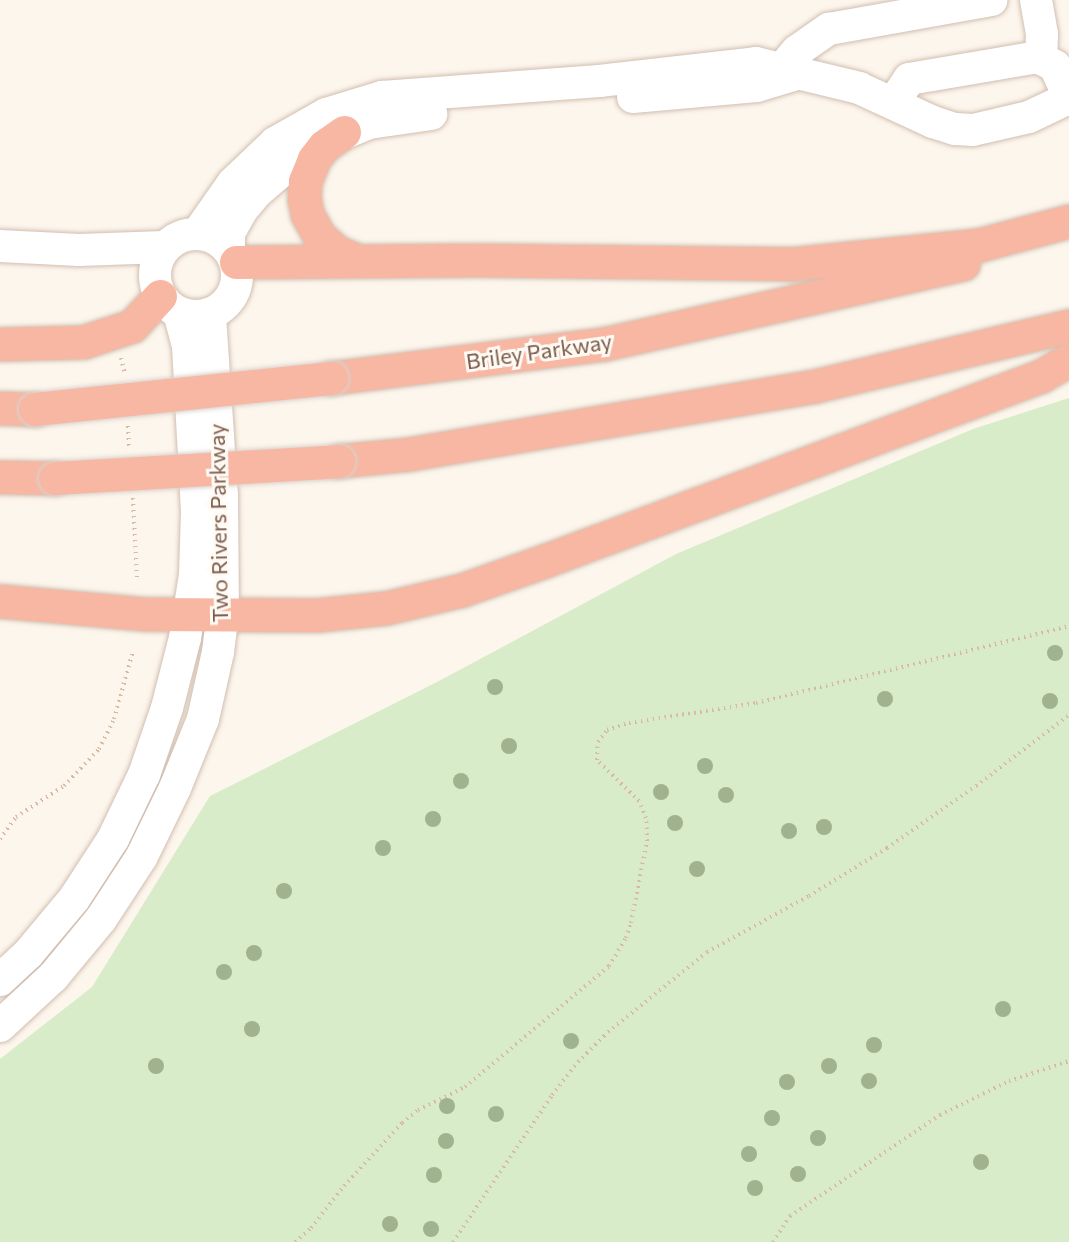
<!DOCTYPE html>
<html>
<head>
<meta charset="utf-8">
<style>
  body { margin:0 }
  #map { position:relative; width:1069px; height:1242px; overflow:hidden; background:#fdf6ec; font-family:Commissioner,sans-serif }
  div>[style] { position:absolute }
  .green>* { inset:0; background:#d8ecc9 }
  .path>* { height:4px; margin-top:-2px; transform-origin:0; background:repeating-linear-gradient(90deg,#d9b8a5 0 1.5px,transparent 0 6px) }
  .roads { filter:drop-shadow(0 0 2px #d1beb0) drop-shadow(0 0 2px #d1beb0) }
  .minor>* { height:32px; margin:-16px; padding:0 16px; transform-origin:16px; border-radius:16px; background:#fff }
  .minor>.ring { margin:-16px; padding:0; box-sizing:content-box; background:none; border:32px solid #fff; border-radius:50% }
  .highway>* { height:33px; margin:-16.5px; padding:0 16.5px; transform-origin:16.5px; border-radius:16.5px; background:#f7b7a3 }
  .bridges { filter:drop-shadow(0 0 2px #dad1cd) drop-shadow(0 0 2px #dad1cd) }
  .highway-bridge>* { height:33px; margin:-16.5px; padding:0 16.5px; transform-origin:16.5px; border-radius:16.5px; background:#f7b7a3 }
  .trees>* { width:16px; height:16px; margin:-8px; border-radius:50%; background:#a0b28e }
  span { translate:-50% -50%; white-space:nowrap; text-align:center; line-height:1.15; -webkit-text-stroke:6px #fffaf3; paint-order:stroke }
  .street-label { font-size:22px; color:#7a5c4d }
</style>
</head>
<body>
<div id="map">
  <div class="green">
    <i style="clip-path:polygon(1069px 398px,1069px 1242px,0 1242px,0 1059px,92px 987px,210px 796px,437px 682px,676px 554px,973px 429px)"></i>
  </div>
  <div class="path">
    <i style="left:121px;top:358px;width:16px;rotate:76deg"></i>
    <i style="left:128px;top:426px;width:20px;rotate:87deg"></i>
    <i style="left:133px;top:498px;width:80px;rotate:87.1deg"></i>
    <i style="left:0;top:839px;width:27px;rotate:-54deg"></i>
    <i style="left:16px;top:817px;width:57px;rotate:-32.9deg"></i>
    <i style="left:64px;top:786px;width:51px;rotate:-46.6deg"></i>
    <i style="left:99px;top:749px;width:34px;rotate:-63deg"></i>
    <i style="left:114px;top:719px;width:71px;rotate:-74.4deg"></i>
    <i style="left:295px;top:1242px;width:21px;rotate:-41deg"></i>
    <i style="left:311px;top:1228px;width:53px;rotate:-51.8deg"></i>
    <i style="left:344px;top:1186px;width:86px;rotate:-47.4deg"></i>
    <i style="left:402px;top:1123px;width:21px;rotate:-39deg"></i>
    <i style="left:418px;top:1110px;width:52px;rotate:-26.1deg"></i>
    <i style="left:465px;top:1087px;width:188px;rotate:-40deg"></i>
    <i style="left:609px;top:966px;width:33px;rotate:-59deg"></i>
    <i style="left:626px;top:938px;width:16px;rotate:-72deg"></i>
    <i style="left:631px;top:923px;width:84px;rotate:-79deg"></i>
    <i style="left:647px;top:841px;width:23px;rotate:-92deg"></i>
    <i style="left:646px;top:818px;width:18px;rotate:-112deg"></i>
    <i style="left:639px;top:801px;width:59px;rotate:-135.7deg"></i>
    <i style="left:597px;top:760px;width:18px;rotate:-87deg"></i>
    <i style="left:598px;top:742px;width:15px;rotate:-53deg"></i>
    <i style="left:607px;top:730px;width:23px;rotate:-18deg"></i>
    <i style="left:629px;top:723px;width:129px;rotate:-8.9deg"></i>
    <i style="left:756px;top:703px;width:322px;rotate:-13.8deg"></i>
    <i style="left:453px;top:1242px;width:177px;rotate:-56deg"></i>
    <i style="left:552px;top:1095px;width:42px;rotate:-51.8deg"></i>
    <i style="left:578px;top:1062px;width:42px;rotate:-45deg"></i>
    <i style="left:608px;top:1032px;width:127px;rotate:-38.9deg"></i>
    <i style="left:707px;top:952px;width:116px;rotate:-28.8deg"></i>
    <i style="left:809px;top:896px;width:92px;rotate:-31.6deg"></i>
    <i style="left:887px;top:848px;width:108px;rotate:-34.9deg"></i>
    <i style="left:976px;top:786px;width:117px;rotate:-37.4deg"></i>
    <i style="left:773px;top:1242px;width:31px;rotate:-57deg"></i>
    <i style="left:790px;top:1216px;width:181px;rotate:-34deg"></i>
    <i style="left:940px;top:1115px;width:77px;rotate:-26.2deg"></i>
    <i style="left:1009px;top:1081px;width:63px;rotate:-18.4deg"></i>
  </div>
  <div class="roads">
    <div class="minor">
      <i style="left:1036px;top:0;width:35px;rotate:80deg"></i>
      <i style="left:1042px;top:34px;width:25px;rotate:92deg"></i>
      <i style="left:781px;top:70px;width:25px;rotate:-50deg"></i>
      <i style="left:797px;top:51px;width:39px;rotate:-35deg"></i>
      <i style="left:829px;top:29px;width:165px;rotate:-10.1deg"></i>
      <i style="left:633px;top:97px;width:124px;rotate:-5.1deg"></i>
      <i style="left:757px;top:86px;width:39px;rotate:-17deg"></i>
      <i style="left:893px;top:103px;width:29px;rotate:-56deg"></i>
      <i style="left:909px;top:79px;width:131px;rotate:-9.7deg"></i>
      <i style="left:1038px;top:57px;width:19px;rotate:28deg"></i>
      <i style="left:1055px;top:66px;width:34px;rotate:66deg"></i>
      <i style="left:198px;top:233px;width:61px;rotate:-55deg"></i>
      <i style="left:233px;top:183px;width:58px;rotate:-43.6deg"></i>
      <i style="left:275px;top:143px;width:59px;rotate:-29.6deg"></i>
      <i style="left:326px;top:114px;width:59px;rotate:-16.9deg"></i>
      <i style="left:382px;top:97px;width:218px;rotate:-4.2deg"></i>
      <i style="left:599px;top:81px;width:158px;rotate:-6.5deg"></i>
      <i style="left:756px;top:63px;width:106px;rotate:13.6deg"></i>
      <i style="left:859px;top:88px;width:81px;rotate:24.7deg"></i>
      <i style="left:933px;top:122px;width:23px;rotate:18deg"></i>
      <i style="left:955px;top:129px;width:18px;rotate:3deg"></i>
      <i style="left:973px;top:130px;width:57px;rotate:-13.1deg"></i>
      <i style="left:1029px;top:117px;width:44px;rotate:-25.4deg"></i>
      <i class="ring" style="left:155px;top:234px;width:50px;height:50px"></i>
      <i style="left:0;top:246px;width:79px;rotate:2.9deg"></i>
      <i style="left:79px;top:250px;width:85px;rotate:-2deg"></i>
      <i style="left:229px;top:250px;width:17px;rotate:-90deg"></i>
      <i style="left:229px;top:233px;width:25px;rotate:-61deg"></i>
      <i style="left:241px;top:211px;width:26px;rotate:-50deg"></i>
      <i style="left:258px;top:191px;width:52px;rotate:-40.4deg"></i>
      <i style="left:298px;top:157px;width:27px;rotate:-31deg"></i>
      <i style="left:321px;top:143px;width:52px;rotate:-22.6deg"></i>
      <i style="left:369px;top:123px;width:63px;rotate:-8.3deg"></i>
      <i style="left:0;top:980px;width:38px;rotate:-43deg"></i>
      <i style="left:28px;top:954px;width:72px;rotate:-50.1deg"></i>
      <i style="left:74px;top:899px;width:72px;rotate:-57deg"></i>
      <i style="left:113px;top:839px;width:71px;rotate:-64.2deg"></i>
      <i style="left:144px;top:775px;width:71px;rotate:-71.1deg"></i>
      <i style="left:167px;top:708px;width:72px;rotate:-75.6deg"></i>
      <i style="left:185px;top:638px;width:64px;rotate:-81deg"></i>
      <i style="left:195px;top:575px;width:63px;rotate:-88.2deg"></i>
      <i style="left:197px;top:512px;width:166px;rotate:-93.1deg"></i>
      <i style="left:188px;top:346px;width:34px;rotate:-105deg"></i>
      <i style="left:0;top:1026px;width:72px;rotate:-42.8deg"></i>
      <i style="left:53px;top:977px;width:75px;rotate:-50.4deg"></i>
      <i style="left:101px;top:919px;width:75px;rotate:-56.9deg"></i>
      <i style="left:142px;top:856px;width:76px;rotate:-64.1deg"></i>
      <i style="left:175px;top:788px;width:74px;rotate:-67.9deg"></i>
      <i style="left:203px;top:719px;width:69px;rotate:-77.4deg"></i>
      <i style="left:218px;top:652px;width:40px;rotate:-82.9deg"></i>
      <i style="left:223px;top:612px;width:116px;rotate:-90.5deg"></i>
      <i style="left:222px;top:496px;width:183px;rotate:-93.8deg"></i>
    </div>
    <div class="highway">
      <i style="left:344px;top:132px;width:24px;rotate:145deg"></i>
      <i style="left:324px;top:146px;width:16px;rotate:128deg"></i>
      <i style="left:314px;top:159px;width:24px;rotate:112deg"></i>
      <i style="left:305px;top:181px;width:17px;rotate:93deg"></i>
      <i style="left:304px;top:198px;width:16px;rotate:79deg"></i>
      <i style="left:307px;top:214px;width:25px;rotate:61deg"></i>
      <i style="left:319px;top:236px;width:24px;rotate:42deg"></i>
      <i style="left:337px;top:252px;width:23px;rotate:23deg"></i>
      <i style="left:236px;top:262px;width:240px;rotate:-0.5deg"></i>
      <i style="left:476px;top:260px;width:315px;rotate:0.7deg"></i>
      <i style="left:791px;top:264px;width:189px;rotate:-5.8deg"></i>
      <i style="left:979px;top:245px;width:93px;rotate:-14.9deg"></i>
      <i style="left:0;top:344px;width:83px;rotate:-1.4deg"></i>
      <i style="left:83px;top:342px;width:52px;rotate:-18.1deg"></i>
      <i style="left:132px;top:326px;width:41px;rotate:-47deg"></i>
      <i style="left:331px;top:378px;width:275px;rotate:-7.1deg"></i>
      <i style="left:604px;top:344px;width:368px;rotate:-12.6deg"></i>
      <i style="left:0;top:408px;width:35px;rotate:2deg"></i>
      <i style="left:338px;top:461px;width:71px;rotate:-5.6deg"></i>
      <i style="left:409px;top:454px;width:412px;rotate:-9.5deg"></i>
      <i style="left:815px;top:386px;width:261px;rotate:-13.3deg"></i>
      <i style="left:0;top:477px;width:55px;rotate:1deg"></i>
      <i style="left:0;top:601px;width:147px;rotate:5.1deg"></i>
      <i style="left:146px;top:614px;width:171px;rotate:0.3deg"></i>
      <i style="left:317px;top:615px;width:69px;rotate:-5.8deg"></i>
      <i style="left:386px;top:608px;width:78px;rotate:-13.3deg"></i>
      <i style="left:462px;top:590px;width:90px;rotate:-19.4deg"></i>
      <i style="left:547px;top:560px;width:527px;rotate:-20.43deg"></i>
      <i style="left:1041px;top:376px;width:32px;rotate:-30deg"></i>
    </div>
  </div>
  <div class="bridges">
    <div class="highway-bridge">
      <i style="left:35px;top:409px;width:298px;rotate:-6deg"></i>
      <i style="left:55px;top:478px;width:284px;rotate:-3.4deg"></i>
    </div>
  </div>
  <div class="trees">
    <i style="left:1055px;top:653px"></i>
    <i style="left:495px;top:687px"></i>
    <i style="left:885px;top:699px"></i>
    <i style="left:1050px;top:701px"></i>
    <i style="left:509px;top:746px"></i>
    <i style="left:705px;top:766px"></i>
    <i style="left:461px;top:781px"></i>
    <i style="left:661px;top:792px"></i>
    <i style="left:726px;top:795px"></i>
    <i style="left:433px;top:819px"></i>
    <i style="left:675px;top:823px"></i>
    <i style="left:824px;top:827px"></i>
    <i style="left:789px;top:831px"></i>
    <i style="left:383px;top:848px"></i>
    <i style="left:697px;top:869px"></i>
    <i style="left:284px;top:891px"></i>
    <i style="left:254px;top:953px"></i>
    <i style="left:224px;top:972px"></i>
    <i style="left:1003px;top:1009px"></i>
    <i style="left:252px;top:1029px"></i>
    <i style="left:571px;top:1041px"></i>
    <i style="left:874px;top:1045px"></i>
    <i style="left:156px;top:1066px"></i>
    <i style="left:829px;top:1066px"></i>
    <i style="left:869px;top:1081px"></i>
    <i style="left:787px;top:1082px"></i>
    <i style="left:447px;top:1106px"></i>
    <i style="left:496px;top:1114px"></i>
    <i style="left:772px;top:1118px"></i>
    <i style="left:818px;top:1138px"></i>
    <i style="left:446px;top:1141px"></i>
    <i style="left:749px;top:1154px"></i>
    <i style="left:981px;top:1162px"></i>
    <i style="left:798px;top:1174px"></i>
    <i style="left:434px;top:1175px"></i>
    <i style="left:755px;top:1188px"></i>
    <i style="left:390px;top:1224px"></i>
    <i style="left:431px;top:1229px"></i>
  </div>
  <div class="street-label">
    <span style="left:539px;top:351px;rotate:-8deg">Briley Parkway</span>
    <span style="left:218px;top:523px;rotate:-91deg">Two Rivers Parkway</span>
  </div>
</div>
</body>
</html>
